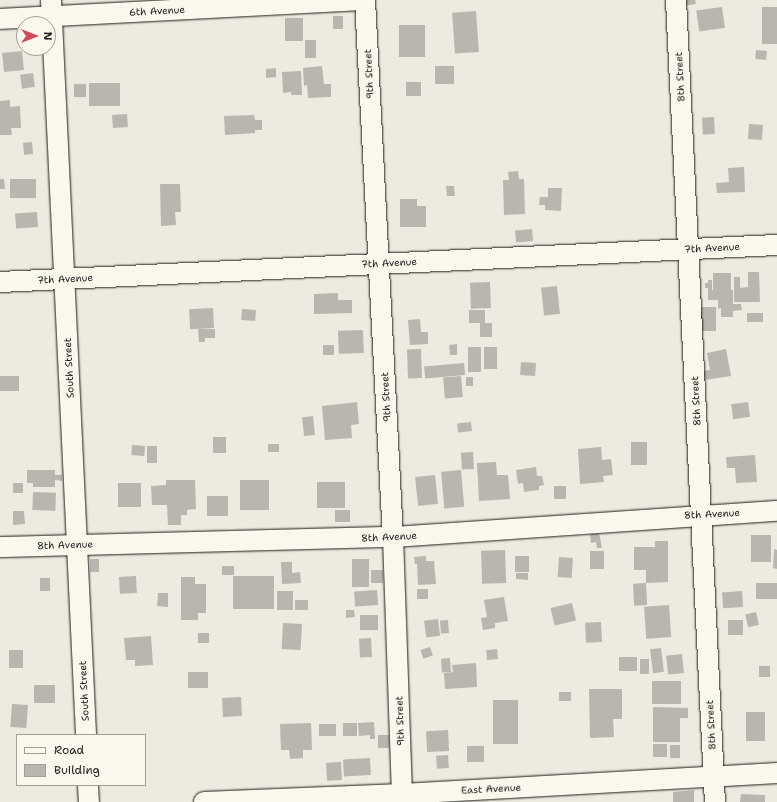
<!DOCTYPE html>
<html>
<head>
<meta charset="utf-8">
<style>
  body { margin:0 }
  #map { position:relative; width:777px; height:802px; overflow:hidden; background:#eeeadf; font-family:"Shantell Sans",sans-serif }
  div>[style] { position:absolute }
  .building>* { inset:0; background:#b9b6af; transform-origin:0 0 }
  .roads { filter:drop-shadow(0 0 1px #1c1c1c) drop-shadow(0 0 1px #1c1c1c) }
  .minor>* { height:20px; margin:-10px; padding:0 10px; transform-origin:10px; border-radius:10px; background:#fbf7ec }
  span { translate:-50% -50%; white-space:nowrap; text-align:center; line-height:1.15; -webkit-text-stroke:3px #fbf7ec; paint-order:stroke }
  .street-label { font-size:10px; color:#1c1c1c }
  .legend { position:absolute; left:16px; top:734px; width:130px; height:52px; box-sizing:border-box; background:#fbf7ec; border:1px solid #a29f99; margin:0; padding:5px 7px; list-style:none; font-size:12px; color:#1c1c1c }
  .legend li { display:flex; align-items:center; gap:8px; height:20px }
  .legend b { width:20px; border:1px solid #a29f99 }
  .north { position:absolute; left:16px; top:16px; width:40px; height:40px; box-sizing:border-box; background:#fbf7ec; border:1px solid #a29f99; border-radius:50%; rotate:90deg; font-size:11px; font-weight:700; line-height:16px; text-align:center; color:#1c1c1c }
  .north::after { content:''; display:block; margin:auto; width:14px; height:18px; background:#d1495b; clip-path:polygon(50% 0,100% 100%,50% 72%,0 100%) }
</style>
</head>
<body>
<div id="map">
  <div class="building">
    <i style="clip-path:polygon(683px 0,695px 0,696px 4px,683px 6px)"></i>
    <i style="left:722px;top:7px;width:21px;height:26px;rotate:82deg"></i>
    <i style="left:762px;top:7px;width:15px;height:37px"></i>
    <i style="left:476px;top:11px;width:41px;height:24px;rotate:86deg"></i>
    <i style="left:333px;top:16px;width:10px;height:13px"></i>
    <i style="left:285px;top:18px;width:18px;height:23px"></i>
    <i style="left:399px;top:25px;width:26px;height:32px"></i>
    <i style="left:305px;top:40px;width:11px;height:18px"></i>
    <i style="left:756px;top:50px;width:11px;height:9px;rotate:5deg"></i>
    <i style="left:22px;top:51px;width:19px;height:20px;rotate:84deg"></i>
    <i style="clip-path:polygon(322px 66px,324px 84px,331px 84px,331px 97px,308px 98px,307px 85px,304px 86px,303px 68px)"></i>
    <i style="left:435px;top:66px;width:19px;height:18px"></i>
    <i style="clip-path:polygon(276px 68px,276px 77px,266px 78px,266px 69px)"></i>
    <i style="clip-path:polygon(301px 71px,302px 95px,291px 95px,291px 92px,283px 93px,282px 72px)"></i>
    <i style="left:33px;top:73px;width:14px;height:13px;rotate:82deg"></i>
    <i style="left:406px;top:82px;width:15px;height:14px"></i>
    <i style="left:120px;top:83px;width:23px;height:31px;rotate:90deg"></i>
    <i style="left:74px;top:84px;width:12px;height:13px"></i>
    <i style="clip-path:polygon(10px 100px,10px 107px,20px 106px,21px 128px,11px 128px,12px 135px,0 135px,0 101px)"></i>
    <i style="left:127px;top:114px;width:13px;height:15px;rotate:86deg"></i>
    <i style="clip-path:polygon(254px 115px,255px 120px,262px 120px,262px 130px,255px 130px,255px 133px,225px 135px,224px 116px)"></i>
    <i style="left:714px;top:117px;width:17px;height:12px;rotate:87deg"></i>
    <i style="left:749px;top:124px;width:14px;height:15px;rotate:4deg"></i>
    <i style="left:32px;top:142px;width:12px;height:9px;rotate:85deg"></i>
    <i style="clip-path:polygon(744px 167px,745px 192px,717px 193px,716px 183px,729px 182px,728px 168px)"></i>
    <i style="clip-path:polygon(518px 171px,519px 179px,524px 179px,525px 214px,504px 215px,503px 180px,509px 180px,508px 172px)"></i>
    <i style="clip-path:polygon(0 179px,4px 179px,5px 189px,0 189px)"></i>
    <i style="left:10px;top:179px;width:26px;height:19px"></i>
    <i style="clip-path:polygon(160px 184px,180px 184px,181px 212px,175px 212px,176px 225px,161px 226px)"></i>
    <i style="clip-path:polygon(446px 186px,454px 186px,455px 196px,447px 196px)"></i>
    <i style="clip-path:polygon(548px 188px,562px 188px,561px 211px,545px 210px,545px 205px,539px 205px,540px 197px,548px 197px)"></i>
    <i style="clip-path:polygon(400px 199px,417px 199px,417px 206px,426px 206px,426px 227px,400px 227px)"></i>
    <i style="left:37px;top:212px;width:15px;height:22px;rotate:86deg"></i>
    <i style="left:532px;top:229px;width:12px;height:17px;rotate:85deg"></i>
    <i style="clip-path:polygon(748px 272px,759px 272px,760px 302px,734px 302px,734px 277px,740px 277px,740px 288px,748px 287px)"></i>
    <i style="left:713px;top:273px;width:18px;height:17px"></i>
    <i style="clip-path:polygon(708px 280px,712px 280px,712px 290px,733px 290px,733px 304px,741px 304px,742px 310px,733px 311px,733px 317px,721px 317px,721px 308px,718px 309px,718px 300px,708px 300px,708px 288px,705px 288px,705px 283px,708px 283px)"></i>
    <i style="left:490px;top:282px;width:26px;height:20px;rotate:88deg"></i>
    <i style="left:557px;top:286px;width:28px;height:16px;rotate:84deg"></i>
    <i style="clip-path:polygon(338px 293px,338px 300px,352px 300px,352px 313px,314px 314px,314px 294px)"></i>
    <i style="left:700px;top:307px;width:16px;height:24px"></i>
    <i style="left:213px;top:308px;width:20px;height:24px;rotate:87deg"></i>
    <i style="left:242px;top:309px;width:14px;height:11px;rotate:4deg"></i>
    <i style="clip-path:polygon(469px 310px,485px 310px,485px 323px,492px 323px,492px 337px,480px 337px,480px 323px,469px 323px)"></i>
    <i style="left:747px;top:313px;width:16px;height:9px"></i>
    <i style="clip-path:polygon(420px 319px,421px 332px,428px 332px,428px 344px,410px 345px,408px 320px)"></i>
    <i style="clip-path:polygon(198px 329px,215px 329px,215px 338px,205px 338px,205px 342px,199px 342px)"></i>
    <i style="left:363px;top:330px;width:23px;height:25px;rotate:88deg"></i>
    <i style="clip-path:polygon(457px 344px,457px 355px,450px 355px,449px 345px)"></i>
    <i style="left:334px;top:345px;width:10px;height:11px;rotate:90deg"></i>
    <i style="left:468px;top:347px;width:13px;height:25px"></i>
    <i style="left:484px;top:347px;width:13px;height:22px"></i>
    <i style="left:421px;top:349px;width:29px;height:14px;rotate:88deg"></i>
    <i style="clip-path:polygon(726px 349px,731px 376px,705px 380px,703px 371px,710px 370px,707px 353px)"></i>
    <i style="left:521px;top:362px;width:15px;height:13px;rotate:4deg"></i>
    <i style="left:464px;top:363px;width:12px;height:40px;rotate:85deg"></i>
    <i style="left:19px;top:376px;width:15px;height:19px;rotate:90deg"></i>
    <i style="left:461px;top:376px;width:21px;height:18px;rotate:85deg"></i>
    <i style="left:466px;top:377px;width:7px;height:9px"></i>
    <i style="clip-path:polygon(357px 402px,359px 424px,351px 425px,352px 438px,325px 440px,322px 406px)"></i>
    <i style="left:748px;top:402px;width:15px;height:17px;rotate:82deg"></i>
    <i style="left:313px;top:416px;width:19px;height:11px;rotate:84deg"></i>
    <i style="left:471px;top:422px;width:9px;height:14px;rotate:84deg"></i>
    <i style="left:213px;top:437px;width:13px;height:16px"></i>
    <i style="left:631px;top:442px;width:16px;height:23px"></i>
    <i style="left:268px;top:444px;width:11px;height:8px"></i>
    <i style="left:132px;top:445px;width:13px;height:10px;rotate:4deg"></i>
    <i style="left:147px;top:446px;width:10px;height:17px"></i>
    <i style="clip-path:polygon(601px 447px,602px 460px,611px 459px,613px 475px,603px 476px,604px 482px,580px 484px,578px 449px)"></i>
    <i style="left:473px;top:452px;width:17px;height:12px;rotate:87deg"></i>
    <i style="clip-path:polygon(755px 455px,757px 482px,736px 483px,735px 468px,727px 468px,726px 457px)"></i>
    <i style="clip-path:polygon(496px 462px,497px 475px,508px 475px,510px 499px,479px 501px,477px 463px)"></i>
    <i style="clip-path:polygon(536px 467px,537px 476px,542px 476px,544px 485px,539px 486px,539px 490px,524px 492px,523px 483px,518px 484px,516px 470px)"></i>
    <i style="clip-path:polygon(27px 470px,55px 470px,55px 475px,62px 475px,62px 481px,55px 480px,55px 487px,33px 487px,33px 483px,27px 483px)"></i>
    <i style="left:461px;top:470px;width:37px;height:20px;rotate:85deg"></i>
    <i style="left:435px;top:475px;width:29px;height:20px;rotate:84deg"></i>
    <i style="clip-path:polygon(166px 480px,195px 480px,196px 509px,187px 510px,187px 515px,181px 515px,181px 525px,168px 525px,167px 505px,152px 505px,151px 486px,166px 485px)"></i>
    <i style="left:240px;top:480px;width:29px;height:30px"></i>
    <i style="left:317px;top:482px;width:28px;height:26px"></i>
    <i style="left:13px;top:483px;width:10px;height:10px"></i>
    <i style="left:118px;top:483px;width:23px;height:24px"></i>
    <i style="left:554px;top:486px;width:12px;height:13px"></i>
    <i style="left:33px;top:492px;width:23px;height:18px;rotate:2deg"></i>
    <i style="left:207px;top:496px;width:21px;height:20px"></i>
    <i style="left:335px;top:510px;width:15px;height:12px"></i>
    <i style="clip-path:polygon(13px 511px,24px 511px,25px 524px,13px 525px)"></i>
    <i style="clip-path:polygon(599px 533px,602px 548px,597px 548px,596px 542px,591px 543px,590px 534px)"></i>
    <i style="left:751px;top:535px;width:20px;height:27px"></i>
    <i style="clip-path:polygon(655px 541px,668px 541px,668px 582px,646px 583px,646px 570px,634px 570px,634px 547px,655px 547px)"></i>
    <i style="clip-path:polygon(774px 549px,777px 550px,777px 569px,773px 568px)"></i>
    <i style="left:505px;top:550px;width:33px;height:24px;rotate:88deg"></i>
    <i style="left:590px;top:551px;width:14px;height:18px"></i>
    <i style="clip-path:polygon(426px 556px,426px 561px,434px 561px,436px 584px,418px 585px,417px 564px,415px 564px,414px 557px)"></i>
    <i style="left:515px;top:556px;width:14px;height:16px"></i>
    <i style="left:559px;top:557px;width:14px;height:20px;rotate:4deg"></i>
    <i style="left:90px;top:559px;width:9px;height:13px"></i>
    <i style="left:352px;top:559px;width:17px;height:28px"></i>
    <i style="clip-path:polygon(281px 562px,292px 562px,292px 573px,300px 572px,301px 583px,282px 584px)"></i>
    <i style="left:222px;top:566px;width:12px;height:9px"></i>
    <i style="left:383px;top:570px;width:13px;height:12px;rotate:90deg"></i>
    <i style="clip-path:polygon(516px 573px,528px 573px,528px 580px,516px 579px)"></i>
    <i style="left:136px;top:576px;width:17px;height:17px;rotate:87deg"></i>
    <i style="left:233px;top:576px;width:41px;height:33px"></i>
    <i style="clip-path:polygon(181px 577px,195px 577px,195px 584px,206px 584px,206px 613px,198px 613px,198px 620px,181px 620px)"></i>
    <i style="left:40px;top:578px;width:10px;height:13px"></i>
    <i style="left:646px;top:583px;width:22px;height:13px;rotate:87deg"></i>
    <i style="left:777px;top:583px;width:16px;height:21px;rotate:90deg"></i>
    <i style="left:417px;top:589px;width:11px;height:10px"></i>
    <i style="left:377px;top:590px;width:15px;height:23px;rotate:86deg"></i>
    <i style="left:277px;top:591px;width:16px;height:19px"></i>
    <i style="left:742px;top:591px;width:16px;height:20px;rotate:86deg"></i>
    <i style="clip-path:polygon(158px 593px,168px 593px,168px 607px,157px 606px)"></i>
    <i style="clip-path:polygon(504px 597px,508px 621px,495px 623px,495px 628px,483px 630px,481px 618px,487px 617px,484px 600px)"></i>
    <i style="left:295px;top:600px;width:13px;height:10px"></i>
    <i style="left:572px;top:603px;width:18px;height:22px;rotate:77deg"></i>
    <i style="left:669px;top:605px;width:32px;height:25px;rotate:86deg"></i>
    <i style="clip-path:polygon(346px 610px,354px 610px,355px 617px,346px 618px)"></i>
    <i style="left:756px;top:612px;width:13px;height:11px;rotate:77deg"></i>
    <i style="left:360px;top:615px;width:18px;height:15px"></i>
    <i style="left:438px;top:619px;width:17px;height:14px;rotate:83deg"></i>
    <i style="left:448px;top:620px;width:13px;height:8px;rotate:86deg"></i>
    <i style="left:728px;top:620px;width:15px;height:15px"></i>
    <i style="left:601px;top:622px;width:20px;height:16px;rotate:87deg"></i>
    <i style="left:283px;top:623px;width:19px;height:26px;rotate:3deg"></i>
    <i style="left:198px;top:633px;width:11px;height:10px"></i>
    <i style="clip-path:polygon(151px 636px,153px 665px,135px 666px,135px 660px,126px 660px,124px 638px)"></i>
    <i style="left:371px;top:638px;width:19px;height:12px;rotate:87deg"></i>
    <i style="left:430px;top:647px;width:9px;height:10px;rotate:72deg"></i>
    <i style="left:661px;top:648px;width:24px;height:11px;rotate:83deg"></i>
    <i style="left:497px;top:649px;width:10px;height:11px;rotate:84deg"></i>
    <i style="left:9px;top:650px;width:14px;height:18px"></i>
    <i style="left:682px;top:654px;width:19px;height:16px;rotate:84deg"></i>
    <i style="left:637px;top:657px;width:14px;height:18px;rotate:90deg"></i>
    <i style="left:450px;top:658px;width:14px;height:9px;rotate:86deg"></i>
    <i style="left:640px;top:659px;width:9px;height:15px"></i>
    <i style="clip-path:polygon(476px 663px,477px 687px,445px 689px,444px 673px,453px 672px,452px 665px)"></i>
    <i style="left:759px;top:666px;width:11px;height:11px"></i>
    <i style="left:188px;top:672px;width:20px;height:16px"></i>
    <i style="left:652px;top:681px;width:29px;height:23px"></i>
    <i style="left:34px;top:685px;width:21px;height:18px"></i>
    <i style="clip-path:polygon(589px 689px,622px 689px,622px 719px,613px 719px,614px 737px,590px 738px)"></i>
    <i style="left:571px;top:692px;width:9px;height:12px;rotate:90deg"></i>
    <i style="left:241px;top:697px;width:19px;height:19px;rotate:87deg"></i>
    <i style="left:493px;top:700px;width:25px;height:44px"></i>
    <i style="left:12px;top:704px;width:16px;height:23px;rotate:4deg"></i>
    <i style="clip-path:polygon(653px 707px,688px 708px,688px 718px,680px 718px,680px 742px,653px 742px)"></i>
    <i style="left:746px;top:712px;width:19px;height:29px"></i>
    <i style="clip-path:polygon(374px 722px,375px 739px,370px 739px,370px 735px,359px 736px,358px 723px)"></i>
    <i style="clip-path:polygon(311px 723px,312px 750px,303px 750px,303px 758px,290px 759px,289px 750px,281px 750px,280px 724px)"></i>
    <i style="left:343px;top:723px;width:14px;height:13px"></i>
    <i style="left:319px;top:724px;width:17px;height:12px"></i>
    <i style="left:448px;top:730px;width:21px;height:22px;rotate:87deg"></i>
    <i style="left:378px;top:735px;width:11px;height:13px"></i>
    <i style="left:653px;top:744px;width:14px;height:13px"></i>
    <i style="left:670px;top:745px;width:10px;height:13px"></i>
    <i style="left:484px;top:746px;width:16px;height:17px;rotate:90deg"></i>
    <i style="left:448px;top:755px;width:13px;height:12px;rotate:86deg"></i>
    <i style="left:370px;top:758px;width:17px;height:27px;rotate:87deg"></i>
    <i style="left:341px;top:762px;width:18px;height:15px;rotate:87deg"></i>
    <i style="clip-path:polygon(694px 790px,694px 802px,673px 802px,673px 792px)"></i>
    <i style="clip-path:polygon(741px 794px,765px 795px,765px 802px,740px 802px)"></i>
  </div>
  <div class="roads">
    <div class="minor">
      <i style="left:51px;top:0;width:736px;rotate:87.27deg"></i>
      <i style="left:365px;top:0;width:538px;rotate:87.02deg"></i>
      <i style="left:393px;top:537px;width:257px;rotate:88deg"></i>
      <i style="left:676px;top:0;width:803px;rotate:87.22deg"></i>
      <i style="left:0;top:19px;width:362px;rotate:-3deg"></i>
      <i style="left:0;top:282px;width:778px;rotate:-2.73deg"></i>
      <i style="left:0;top:547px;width:393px;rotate:-1.5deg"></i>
      <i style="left:393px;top:537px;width:385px;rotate:-3.9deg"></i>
      <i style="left:88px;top:785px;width:17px;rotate:87deg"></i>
      <i style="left:204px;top:802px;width:198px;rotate:-2.3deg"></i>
      <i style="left:402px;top:794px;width:376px;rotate:-3.2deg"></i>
    </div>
  </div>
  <div class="street-label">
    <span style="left:157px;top:11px;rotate:-3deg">6th Avenue</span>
    <span style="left:369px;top:74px;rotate:-93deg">9th Street</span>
    <span style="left:680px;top:77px;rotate:-93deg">8th Street</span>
    <span style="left:712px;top:248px;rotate:-3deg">7th Avenue</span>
    <span style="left:389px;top:263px;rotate:-3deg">7th Avenue</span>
    <span style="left:65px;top:279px;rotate:-3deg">7th Avenue</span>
    <span style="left:69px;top:368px;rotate:-93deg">South Street</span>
    <span style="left:386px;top:397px;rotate:-93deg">9th Street</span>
    <span style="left:696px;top:401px;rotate:-93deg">8th Street</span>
    <span style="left:712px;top:514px;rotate:-3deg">8th Avenue</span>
    <span style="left:389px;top:537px;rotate:-3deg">8th Avenue</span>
    <span style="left:65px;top:545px;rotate:-2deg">8th Avenue</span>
    <span style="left:84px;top:691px;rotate:-93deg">South Street</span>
    <span style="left:400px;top:721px;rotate:-92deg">9th Street</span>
    <span style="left:711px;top:725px;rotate:-93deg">8th Street</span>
    <span style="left:491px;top:789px;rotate:-3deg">East Avenue</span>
  </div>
  <ul class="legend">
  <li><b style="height:5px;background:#fbf7ec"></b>Road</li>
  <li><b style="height:11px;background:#b9b6af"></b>Building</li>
  </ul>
  <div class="north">N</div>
</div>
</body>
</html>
